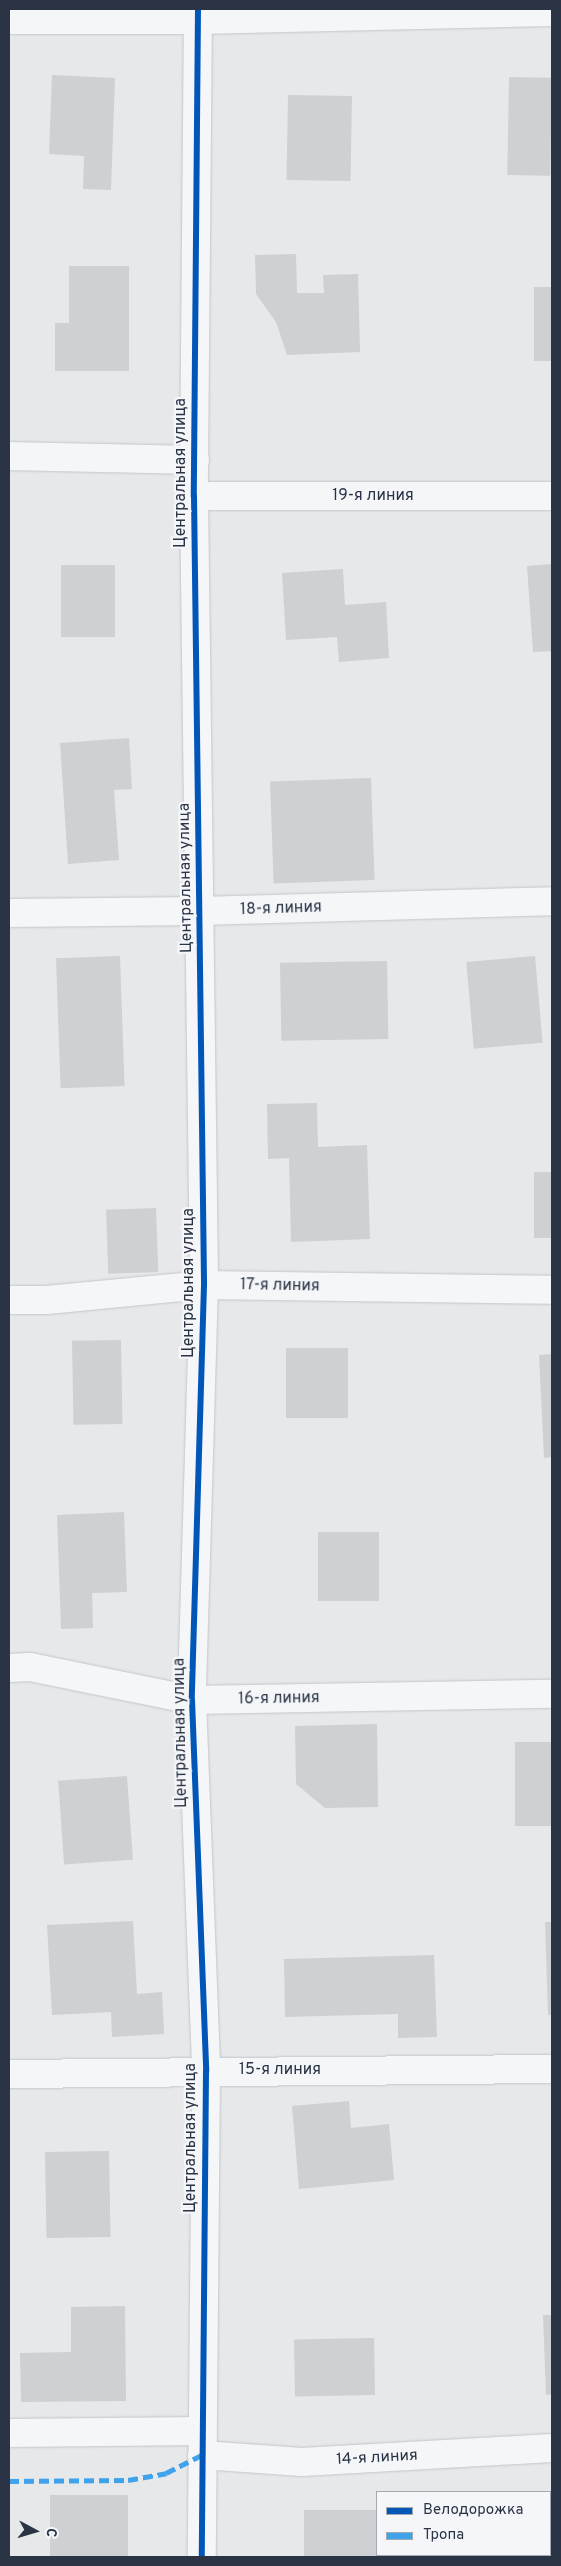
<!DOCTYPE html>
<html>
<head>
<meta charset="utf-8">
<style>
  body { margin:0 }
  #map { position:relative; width:561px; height:2566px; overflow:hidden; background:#e6e8ea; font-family:Overpass,sans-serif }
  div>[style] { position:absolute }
  .building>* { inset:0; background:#ced0d3; transform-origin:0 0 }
  .roads { filter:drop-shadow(0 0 1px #c4c6c8) drop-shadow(0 0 1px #c4c6c8) }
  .minor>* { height:28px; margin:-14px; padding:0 14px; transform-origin:14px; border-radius:14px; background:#f5f6f7 }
  .quiet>* { height:5px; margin-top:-2.5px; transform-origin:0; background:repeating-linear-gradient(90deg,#3ea3ec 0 10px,transparent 0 15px) }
  .cycleway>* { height:6px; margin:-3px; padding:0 3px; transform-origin:3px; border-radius:3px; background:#0057b8 }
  span { translate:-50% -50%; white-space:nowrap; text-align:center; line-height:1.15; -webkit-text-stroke:4.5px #f4f6f9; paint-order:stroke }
  .street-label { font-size:16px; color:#2b3445 }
  .frame { position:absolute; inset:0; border:10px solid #2b3445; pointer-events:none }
  .legend { position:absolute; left:376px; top:2491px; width:175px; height:65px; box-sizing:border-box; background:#f4f6f9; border:1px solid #a4a8b1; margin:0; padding:6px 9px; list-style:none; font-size:15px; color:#2b3445 }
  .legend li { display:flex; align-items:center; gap:10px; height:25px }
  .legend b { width:25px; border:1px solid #a4a8b1 }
  .north { position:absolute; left:10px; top:2506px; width:50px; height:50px; -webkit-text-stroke:4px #f4f6f9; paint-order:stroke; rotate:96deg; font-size:14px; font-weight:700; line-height:20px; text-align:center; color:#2b3445 }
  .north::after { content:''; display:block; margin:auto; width:18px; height:22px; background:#2b3445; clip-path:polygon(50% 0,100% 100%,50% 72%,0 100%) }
</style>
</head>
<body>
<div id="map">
  <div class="building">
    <i style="clip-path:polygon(52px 75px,115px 78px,111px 190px,83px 189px,84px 156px,49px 154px)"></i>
    <i style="left:509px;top:77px;width:43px;height:98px;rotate:1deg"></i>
    <i style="left:288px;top:95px;width:64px;height:85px;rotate:1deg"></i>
    <i style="clip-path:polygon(296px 254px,297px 293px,324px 293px,323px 275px,358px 274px,360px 352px,287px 355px,276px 322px,256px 294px,255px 255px)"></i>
    <i style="clip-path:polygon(69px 266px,129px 266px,129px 371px,55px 371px,55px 323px,69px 323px)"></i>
    <i style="left:534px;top:287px;width:18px;height:74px"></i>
    <i style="clip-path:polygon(552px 564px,552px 651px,533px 652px,527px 566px)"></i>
    <i style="left:61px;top:565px;width:54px;height:72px"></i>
    <i style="clip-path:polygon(343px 569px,345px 605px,386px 602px,389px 658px,339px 662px,337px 637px,286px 640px,282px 573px)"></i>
    <i style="clip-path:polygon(129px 738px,132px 789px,114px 790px,119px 860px,68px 864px,60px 743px)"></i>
    <i style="left:371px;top:778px;width:102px;height:101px;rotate:88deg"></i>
    <i style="left:120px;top:956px;width:130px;height:64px;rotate:88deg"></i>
    <i style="left:535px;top:956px;width:87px;height:69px;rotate:85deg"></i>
    <i style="left:387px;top:961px;width:78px;height:107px;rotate:89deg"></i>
    <i style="clip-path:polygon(317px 1103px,318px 1147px,367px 1145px,370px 1239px,291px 1242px,289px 1158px,268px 1159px,267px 1104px)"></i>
    <i style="left:552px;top:1172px;width:66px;height:18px;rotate:90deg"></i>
    <i style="left:156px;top:1208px;width:64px;height:50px;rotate:88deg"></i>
    <i style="left:121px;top:1340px;width:84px;height:49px;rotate:89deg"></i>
    <i style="left:348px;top:1348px;width:70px;height:62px;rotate:90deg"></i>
    <i style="clip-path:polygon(552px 1354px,552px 1457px,544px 1458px,539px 1355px)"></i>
    <i style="clip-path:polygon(124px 1512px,127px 1592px,92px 1593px,93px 1628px,61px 1629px,57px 1515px)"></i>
    <i style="left:318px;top:1532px;width:61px;height:69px"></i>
    <i style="clip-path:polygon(377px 1724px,378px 1807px,325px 1808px,296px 1784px,295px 1726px)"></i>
    <i style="left:515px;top:1742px;width:37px;height:84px"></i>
    <i style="left:127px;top:1776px;width:84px;height:69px;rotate:86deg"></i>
    <i style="clip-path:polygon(133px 1921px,137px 1994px,162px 1992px,164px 2034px,112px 2037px,111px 2012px,52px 2015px,47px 1925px)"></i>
    <i style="clip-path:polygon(545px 1922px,552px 1922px,552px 2015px,548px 2015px)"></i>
    <i style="clip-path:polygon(434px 1955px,437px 2037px,398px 2038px,398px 2014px,285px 2017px,284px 1959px)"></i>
    <i style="clip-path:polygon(349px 2101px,351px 2128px,389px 2124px,394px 2180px,299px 2189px,292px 2106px)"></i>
    <i style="left:109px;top:2151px;width:86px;height:64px;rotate:89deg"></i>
    <i style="clip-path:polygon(125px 2306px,126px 2401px,21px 2402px,20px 2353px,71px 2352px,71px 2307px)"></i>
    <i style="clip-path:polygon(543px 2315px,552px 2315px,552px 2394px,546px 2395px)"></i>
    <i style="left:374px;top:2338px;width:57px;height:80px;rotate:89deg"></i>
    <i style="left:50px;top:2495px;width:78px;height:62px"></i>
    <i style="clip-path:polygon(550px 2500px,552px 2557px,522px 2557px,550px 2555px)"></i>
    <i style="clip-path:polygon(304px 2510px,377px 2510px,377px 2555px,393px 2557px,304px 2557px)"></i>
  </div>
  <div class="roads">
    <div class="minor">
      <i style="left:198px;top:9px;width:487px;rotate:90.5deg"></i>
      <i style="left:194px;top:496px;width:789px;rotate:89.27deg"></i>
      <i style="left:204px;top:1285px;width:415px;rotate:91.7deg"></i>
      <i style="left:192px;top:1700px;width:371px;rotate:87.8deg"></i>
      <i style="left:206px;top:2071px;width:486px;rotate:90.5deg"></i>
      <i style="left:9px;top:20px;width:189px"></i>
      <i style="left:198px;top:20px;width:354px;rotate:-1.3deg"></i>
      <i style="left:9px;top:456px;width:186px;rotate:1.2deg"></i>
      <i style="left:194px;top:496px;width:358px"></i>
      <i style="left:9px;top:913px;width:191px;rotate:-0.6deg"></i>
      <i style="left:200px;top:911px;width:352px;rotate:-1.6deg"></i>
      <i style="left:9px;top:1300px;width:38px"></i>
      <i style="left:47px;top:1300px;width:158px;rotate:-5.5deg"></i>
      <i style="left:204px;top:1285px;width:348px;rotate:0.8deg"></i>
      <i style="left:9px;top:1668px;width:21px;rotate:-3deg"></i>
      <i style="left:30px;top:1667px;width:165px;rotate:11.5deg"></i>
      <i style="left:192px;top:1700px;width:360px;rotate:-1deg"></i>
      <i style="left:9px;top:2074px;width:543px;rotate:-0.53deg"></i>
      <i style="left:9px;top:2433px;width:193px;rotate:-0.6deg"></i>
      <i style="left:202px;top:2455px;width:100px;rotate:4deg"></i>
      <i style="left:302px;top:2462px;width:250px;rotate:-3.2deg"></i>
    </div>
  </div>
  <div class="quiet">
    <i style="left:9px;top:2481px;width:119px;rotate:-0.5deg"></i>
    <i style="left:128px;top:2480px;width:39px;rotate:-10deg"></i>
    <i style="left:166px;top:2473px;width:40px;rotate:-26.6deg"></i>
  </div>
  <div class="cycleway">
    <i style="left:198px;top:9px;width:487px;rotate:90.5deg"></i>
    <i style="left:194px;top:496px;width:789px;rotate:89.27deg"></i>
    <i style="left:204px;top:1285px;width:415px;rotate:91.7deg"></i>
    <i style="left:192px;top:1700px;width:371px;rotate:87.8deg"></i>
    <i style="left:206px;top:2071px;width:486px;rotate:90.5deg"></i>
  </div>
  <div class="street-label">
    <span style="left:181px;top:473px;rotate:-90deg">Центральная улица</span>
    <span style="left:373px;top:496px">19-я линия</span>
    <span style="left:186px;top:878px;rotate:-91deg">Центральная улица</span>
    <span style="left:281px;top:909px;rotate:-2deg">18-я линия</span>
    <span style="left:189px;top:1283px;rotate:-90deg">Центральная улица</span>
    <span style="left:280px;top:1286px;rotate:1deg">17-я линия</span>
    <span style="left:279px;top:1699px;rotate:-1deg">16-я линия</span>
    <span style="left:181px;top:1733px;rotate:-91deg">Центральная улица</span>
    <span style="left:280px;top:2070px">15-я линия</span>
    <span style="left:191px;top:2138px;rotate:-90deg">Центральная улица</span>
    <span style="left:377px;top:2458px;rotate:-3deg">14-я линия</span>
  </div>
  <div class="frame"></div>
  <ul class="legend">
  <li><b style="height:6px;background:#0057b8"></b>Велодорожка</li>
  <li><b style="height:6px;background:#3ea3ec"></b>Тропа</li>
  </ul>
  <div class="north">С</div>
</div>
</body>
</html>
